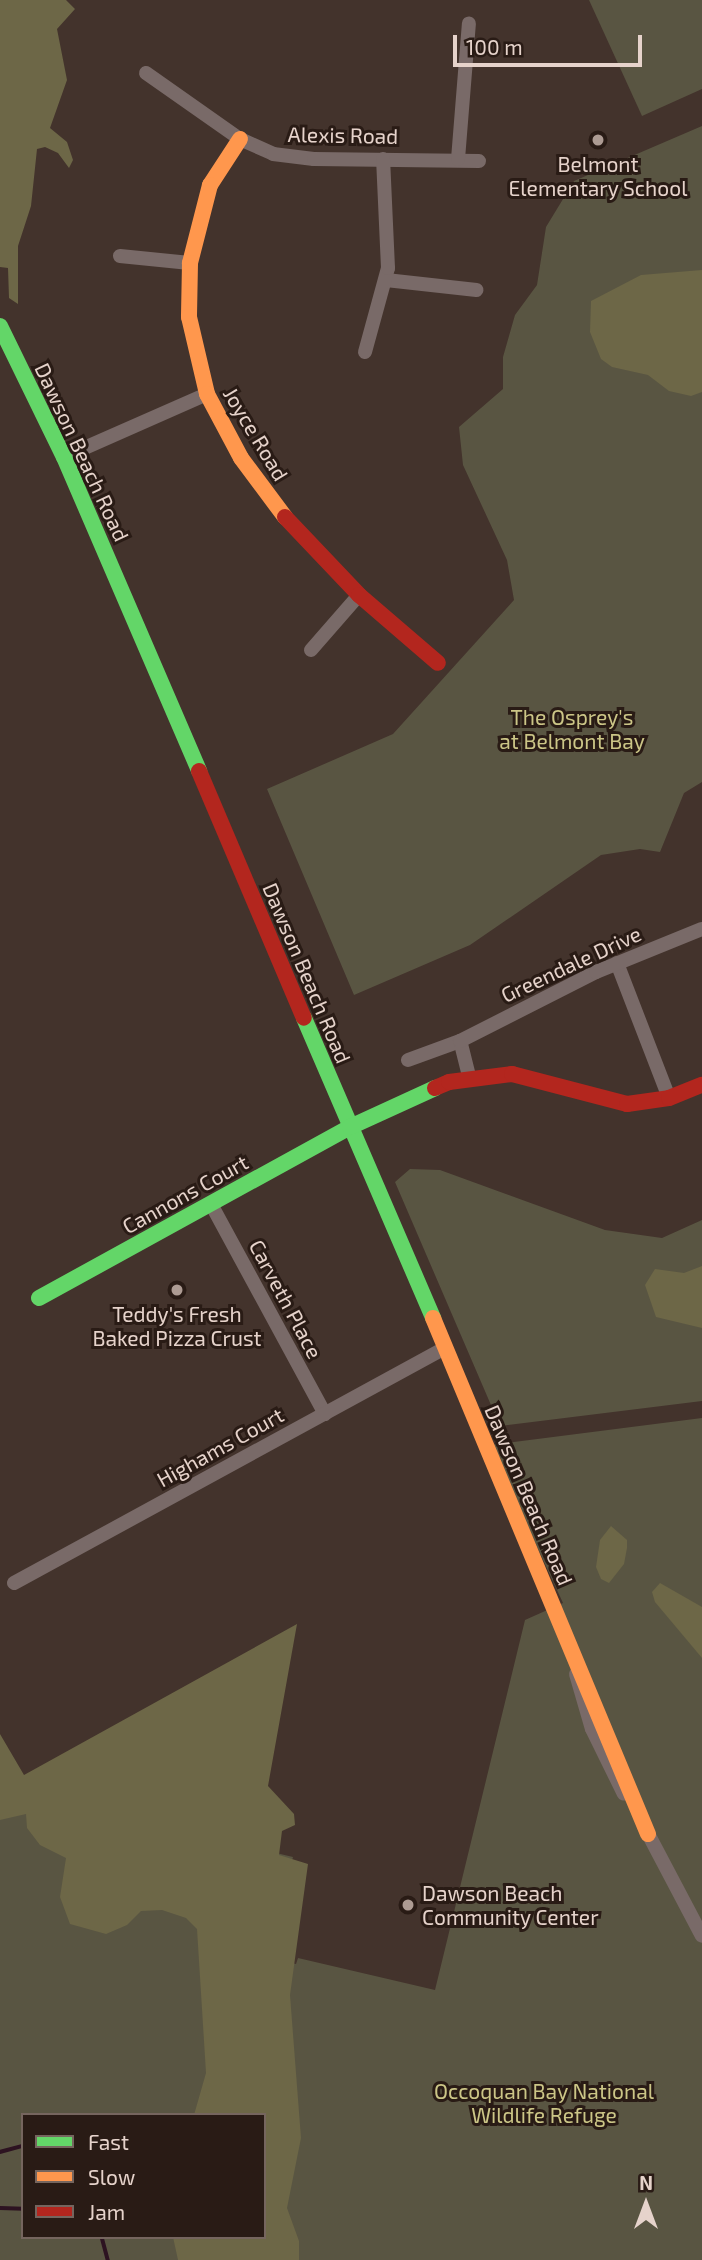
<!DOCTYPE html>
<html>
<head>
<meta charset="utf-8">
<style>
  body { margin:0 }
  #map { position:relative; width:702px; height:2260px; overflow:hidden; background:#43332c; font-family:"Exo 2",sans-serif }
  div>[style] { position:absolute }
  .green>* { inset:0; background:#595542 }
  .forest>* { inset:0; background:#6d6747 }
  .stream>* { height:3.5px; margin:-1.75px; padding:0 1.75px; transform-origin:1.75px; border-radius:1.75px; background:#2d1321 }
  .street>* { height:14px; margin:-7px; padding:0 7px; transform-origin:7px; border-radius:7px; background:#796a68 }
  .fast>* { height:16px; margin:-8px; padding:0 8px; transform-origin:8px; border-radius:8px; background:#63d668 }
  .slow>* { height:16px; margin:-8px; padding:0 8px; transform-origin:8px; border-radius:8px; background:#ff974d }
  .jam>* { height:16px; margin:-8px; padding:0 8px; transform-origin:8px; border-radius:8px; background:#b3261e }
  .dots>* { width:19px; height:19px; translate:-50% -50%; box-sizing:border-box; border:4px solid #291b15; border-radius:50% }
  span { translate:-50% -50%; white-space:nowrap; text-align:center; line-height:1.15; -webkit-text-stroke:6px #291b15; paint-order:stroke }
  .street-label { font-size:21px; color:#e6d3cb }
  .poi-label { font-size:21px; color:#e6d3cb }
  .left { translate:0 -50%; text-align:left }
  .park-label { font-size:21px; color:#ccc687 }
  .legend { position:absolute; left:21px; top:2113px; width:245px; height:126px; box-sizing:border-box; background:#291b15; border:2px solid #75655e; margin:0; padding:9px 12px; list-style:none; font-size:21px; color:#e6d3cb }
  .legend li { display:flex; align-items:center; gap:14px; height:35px }
  .legend b { width:35px; border:2px solid #75655e }
  .north { position:absolute; left:611px; top:2169px; width:70px; height:70px; -webkit-text-stroke:5px #291b15; paint-order:stroke; rotate:0deg; font-size:19px; font-weight:700; line-height:28px; text-align:center; color:#e6d3cb }
  .north::after { content:''; display:block; margin:auto; width:24px; height:32px; background:#e6d3cb; clip-path:polygon(50% 0,100% 100%,50% 72%,0 100%) }
  .scale { position:absolute; left:453px; top:35px; width:189px; height:32px; box-sizing:border-box; border:4px solid #e6d3cb; border-top:0; padding-left:9px; font-size:21px; line-height:24px; white-space:nowrap; color:#e6d3cb; -webkit-text-stroke:5px #291b15; paint-order:stroke }
</style>
</head>
<body>
<div id="map">
  <div class="green">
    <i style="clip-path:polygon(589px 0,702px 0,702px 89px,642px 116px)"></i>
    <i style="clip-path:polygon(702px 126px,702px 782px,684px 793px,660px 852px,640px 849px,601px 855px,470px 945px,354px 995px,267px 789px,393px 734px,514px 600px,507px 560px,463px 465px,459px 427px,503px 389px,503px 357px,515px 315px,537px 285px,546px 227px,574px 181px)"></i>
    <i style="clip-path:polygon(410px 1169px,440px 1170px,605px 1230px,662px 1238px,702px 1220px,702px 1401px,500px 1426px,395px 1182px)"></i>
    <i style="clip-path:polygon(evenodd,702px 1418px,702px 2260px,0 2260px,0 1788px,293px 1857px,266px 1957px,296px 1964px,298px 1958px,435px 1990px,525px 1620px,563px 1603px,490px 1445px,702px 1418px,23px 2115px,264px 2115px,264px 2237px,23px 2237px,23px 2115px)"></i>
  </div>
  <div class="forest">
    <i style="clip-path:polygon(0 0,66px 0,75px 9px,57px 29px,67px 80px,50px 128px,67px 142px,73px 160px,69px 168px,58px 153px,45px 147px,37px 149px,31px 206px,18px 246px,18px 304px,9px 298px,8px 268px,0 267px)"></i>
    <i style="clip-path:polygon(702px 270px,702px 392px,691px 396px,669px 391px,648px 375px,612px 367px,601px 359px,590px 332px,591px 301px,641px 275px)"></i>
    <i style="clip-path:polygon(702px 1266px,702px 1328px,656px 1317px,645px 1285px,655px 1269px,684px 1273px)"></i>
    <i style="clip-path:polygon(611px 1526px,627px 1540px,627px 1548px,624px 1564px,609px 1583px,601px 1579px,596px 1567px,600px 1540px)"></i>
    <i style="clip-path:polygon(660px 1583px,702px 1607px,702px 1658px,655px 1602px,652px 1592px)"></i>
    <i style="clip-path:polygon(297px 1624px,268px 1786px,294px 1814px,295px 1825px,282px 1831px,279px 1855px,308px 1864px,290px 1995px,301px 2138px,287px 2208px,299px 2241px,299px 2260px,178px 2260px,173px 2237px,264px 2237px,264px 2115px,194px 2115px,206px 2073px,197px 1929px,186px 1918px,162px 1910px,141px 1911px,127px 1925px,106px 1934px,70px 1924px,60px 1897px,66px 1858px,40px 1845px,27px 1828px,26px 1814px,0 1820px,0 1734px,24px 1775px)"></i>
  </div>
  <div class="stream">
    <i style="left:0;top:2152px;width:24px;rotate:-15deg"></i>
    <i style="left:0;top:2208px;width:23px;rotate:2deg"></i>
    <i style="left:102px;top:2237px;width:24px;rotate:75deg"></i>
  </div>
  <div class="street">
    <i style="left:146px;top:73px;width:115px;rotate:35.1deg"></i>
    <i style="left:240px;top:139px;width:36px;rotate:24deg"></i>
    <i style="left:273px;top:154px;width:41px;rotate:7deg"></i>
    <i style="left:314px;top:159px;width:165px;rotate:0.7deg"></i>
    <i style="left:458px;top:159px;width:136px;rotate:-85.4deg"></i>
    <i style="left:120px;top:256px;width:70px;rotate:5.7deg"></i>
    <i style="left:386px;top:280px;width:91px;rotate:6.3deg"></i>
    <i style="left:365px;top:352px;width:87px;rotate:-74.7deg"></i>
    <i style="left:388px;top:268px;width:109px;rotate:-92.6deg"></i>
    <i style="left:64px;top:457px;width:156px;rotate:-23.8deg"></i>
    <i style="left:311px;top:650px;width:73px;rotate:-48.9deg"></i>
    <i style="left:617px;top:963px;width:145px;rotate:68.9deg"></i>
    <i style="left:408px;top:1060px;width:55px;rotate:-20.1deg"></i>
    <i style="left:469px;top:1076px;width:36px;rotate:-104deg"></i>
    <i style="left:460px;top:1041px;width:153px;rotate:-26.9deg"></i>
    <i style="left:596px;top:972px;width:114px;rotate:-22.1deg"></i>
    <i style="left:211px;top:1204px;width:239px;rotate:61.5deg"></i>
    <i style="left:14px;top:1583px;width:491px;rotate:-28.6deg"></i>
    <i style="left:576px;top:1674px;width:57px;rotate:73.8deg"></i>
    <i style="left:592px;top:1729px;width:72px;rotate:63.8deg"></i>
    <i style="left:644px;top:1826px;width:124px;rotate:62.2deg"></i>
  </div>
  <div class="fast">
    <i style="left:0;top:326px;width:146px;rotate:64deg"></i>
    <i style="left:64px;top:457px;width:342px;rotate:66.7deg"></i>
    <i style="left:304px;top:1018px;width:327px;rotate:66.7deg"></i>
    <i style="left:39px;top:1298px;width:355px;rotate:-28.8deg"></i>
    <i style="left:350px;top:1127px;width:94px;rotate:-24.6deg"></i>
  </div>
  <div class="slow">
    <i style="left:240px;top:139px;width:55px;rotate:123.1deg"></i>
    <i style="left:210px;top:185px;width:81px;rotate:104.4deg"></i>
    <i style="left:190px;top:263px;width:54px;rotate:91.1deg"></i>
    <i style="left:189px;top:317px;width:79px;rotate:76.8deg"></i>
    <i style="left:207px;top:394px;width:72px;rotate:62deg"></i>
    <i style="left:241px;top:458px;width:74px;rotate:53.3deg"></i>
    <i style="left:433px;top:1318px;width:559px;rotate:67.38deg"></i>
  </div>
  <div class="jam">
    <i style="left:285px;top:517px;width:108px;rotate:46.5deg"></i>
    <i style="left:359px;top:595px;width:104px;rotate:40.7deg"></i>
    <i style="left:199px;top:771px;width:268px;rotate:67deg"></i>
    <i style="left:435px;top:1088px;width:15px;rotate:-23deg"></i>
    <i style="left:449px;top:1082px;width:64px;rotate:-7.2deg"></i>
    <i style="left:512px;top:1074px;width:119px;rotate:14.6deg"></i>
    <i style="left:627px;top:1104px;width:42px;rotate:-8.1deg"></i>
    <i style="left:669px;top:1098px;width:35px;rotate:-22deg"></i>
  </div>
  <div class="dots">
    <i style="left:598px;top:140px;background:#ad9b93"></i>
    <i style="left:177px;top:1290px;background:#ad9b93"></i>
    <i style="left:408px;top:1905px;background:#ad9b93"></i>
  </div>
  <div class="street-label">
    <span style="left:343px;top:135px;rotate:1deg">Alexis Road</span>
    <span style="left:256px;top:434px;rotate:59deg">Joyce Road</span>
    <span style="left:82px;top:452px;rotate:65deg">Dawson Beach Road</span>
    <span style="left:571px;top:964px;rotate:-25deg">Greendale Drive</span>
    <span style="left:307px;top:973px;rotate:67deg">Dawson Beach Road</span>
    <span style="left:185px;top:1194px;rotate:-29deg">Cannons Court</span>
    <span style="left:286px;top:1299px;rotate:62deg">Carveth Place</span>
    <span style="left:220px;top:1447px;rotate:-29deg">Highams Court</span>
    <span style="left:529px;top:1495px;rotate:67deg">Dawson Beach Road</span>
  </div>
  <div class="poi-label">
    <span style="left:598px;top:176px">Belmont<br>Elementary School</span>
    <span style="left:177px;top:1326px">Teddy's Fresh<br>Baked Pizza Crust</span>
    <span class="left" style="left:422px;top:1905px">Dawson Beach<br>Community Center</span>
  </div>
  <div class="park-label">
    <span style="left:572px;top:729px">The Osprey's<br>at Belmont Bay</span>
    <span style="left:544px;top:2103px">Occoquan Bay National<br>Wildlife Refuge</span>
  </div>
  <ul class="legend">
  <li><b style="height:9px;background:#63d668"></b>Fast</li>
  <li><b style="height:9px;background:#ff974d"></b>Slow</li>
  <li><b style="height:9px;background:#b3261e"></b>Jam</li>
  </ul>
  <div class="north">N</div>
  <div class="scale">100 m</div>
</div>
</body>
</html>
